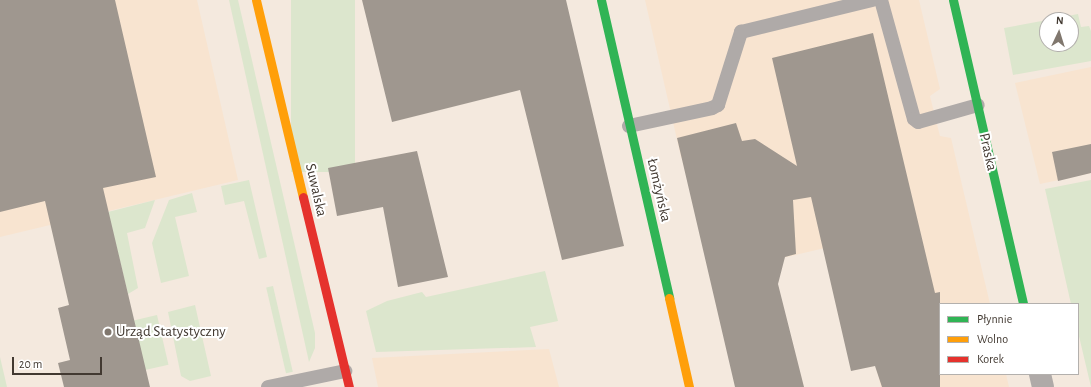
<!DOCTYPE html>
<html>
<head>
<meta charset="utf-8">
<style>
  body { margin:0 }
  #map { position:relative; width:1091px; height:387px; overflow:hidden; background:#f4e9de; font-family:"Alegreya Sans",sans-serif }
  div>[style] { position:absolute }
  .built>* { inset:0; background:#f8e4d0 }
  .green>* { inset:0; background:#dce6cd; transform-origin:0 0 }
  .building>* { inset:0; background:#9f978f }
  .lane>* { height:14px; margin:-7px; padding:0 7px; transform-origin:7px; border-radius:7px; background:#afaaa8 }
  .street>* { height:22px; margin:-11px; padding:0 11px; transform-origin:11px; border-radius:11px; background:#afaaa8 }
  .fast>* { height:9px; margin:-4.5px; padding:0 4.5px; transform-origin:4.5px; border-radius:4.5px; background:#30b455 }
  .slow>* { height:9px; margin:-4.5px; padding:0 4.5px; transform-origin:4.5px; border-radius:4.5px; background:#ff9f0a }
  .jam>* { height:9px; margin:-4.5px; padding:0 4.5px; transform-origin:4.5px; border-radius:4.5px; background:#e5322d }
  .dots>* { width:11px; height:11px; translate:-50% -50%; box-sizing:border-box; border:2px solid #fff; border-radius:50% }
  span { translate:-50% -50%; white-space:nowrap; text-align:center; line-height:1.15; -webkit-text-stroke:4px #fff; paint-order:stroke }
  .street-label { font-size:15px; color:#423931 }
  .poi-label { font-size:15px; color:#423931 }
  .left { translate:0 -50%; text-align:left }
  .legend { position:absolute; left:939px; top:303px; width:140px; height:72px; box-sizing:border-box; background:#fff; border:1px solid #b3b0ad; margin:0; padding:5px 7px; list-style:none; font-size:12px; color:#423931 }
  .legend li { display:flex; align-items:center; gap:8px; height:20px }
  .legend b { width:20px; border:1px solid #b3b0ad }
  .north { position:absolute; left:1039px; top:12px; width:40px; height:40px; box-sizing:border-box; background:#fff; border:1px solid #b3b0ad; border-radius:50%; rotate:4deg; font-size:11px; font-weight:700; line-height:16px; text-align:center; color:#423931 }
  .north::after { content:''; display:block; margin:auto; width:14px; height:18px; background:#80776e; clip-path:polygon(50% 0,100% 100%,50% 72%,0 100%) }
  .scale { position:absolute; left:12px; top:357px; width:90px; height:18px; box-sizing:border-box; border:2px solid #423931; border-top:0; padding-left:5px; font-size:12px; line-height:14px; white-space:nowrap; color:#423931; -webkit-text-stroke:3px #fff; paint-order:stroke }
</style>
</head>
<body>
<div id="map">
  <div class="built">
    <i style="clip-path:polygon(0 0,197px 0,238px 180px,0 237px)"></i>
    <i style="clip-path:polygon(645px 0,919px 0,940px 89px,930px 96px,940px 136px,951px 138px,990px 304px,940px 304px,940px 374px,1006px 374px,1009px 387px,881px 387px,846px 243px,778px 259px,681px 157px)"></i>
    <i style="clip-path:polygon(1091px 67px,1091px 173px,1040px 184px,1015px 83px)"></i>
    <i style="clip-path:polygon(549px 349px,559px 387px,378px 387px,372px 358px)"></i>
  </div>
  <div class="green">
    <i style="clip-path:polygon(229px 0,238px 0,315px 333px,315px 348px,309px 362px)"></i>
    <i style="left:291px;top:0;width:64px;height:172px"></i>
    <i style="clip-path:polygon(1078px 14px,1081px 27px,1089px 26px,1091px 31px,1091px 61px,1013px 75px,1004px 28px,1047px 20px,1047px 44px,1071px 44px,1071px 20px,1047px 20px)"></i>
    <i style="clip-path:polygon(249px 180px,267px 257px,259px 259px,244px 201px,225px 205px,221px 186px)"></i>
    <i style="clip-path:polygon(1091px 180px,1091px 387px,1078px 332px,1078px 304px,1071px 304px,1045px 189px)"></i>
    <i style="clip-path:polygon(192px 193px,197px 212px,175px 217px,189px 276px,161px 283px,152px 243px,169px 200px)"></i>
    <i style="clip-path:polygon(155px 200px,145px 228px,127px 233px,138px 288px,128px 294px,108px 212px)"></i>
    <i style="clip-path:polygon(545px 271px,558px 321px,530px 327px,536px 347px,376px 352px,366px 311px,387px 301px,422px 292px,426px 297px)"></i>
    <i style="left:273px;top:286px;width:88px;height:7px;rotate:77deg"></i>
    <i style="clip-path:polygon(195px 305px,211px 376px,190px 381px,181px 376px,168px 312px)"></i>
    <i style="left:157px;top:315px;width:51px;height:24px;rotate:77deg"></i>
    <i style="clip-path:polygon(0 357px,7px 387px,0 387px)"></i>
  </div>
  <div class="building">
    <i style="clip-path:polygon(0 0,115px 0,156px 177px,103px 188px,150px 387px,64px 387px,58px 363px,70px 360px,58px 308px,69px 305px,45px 201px,0 212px)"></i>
    <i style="clip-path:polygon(362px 0,566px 0,624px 246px,562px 260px,520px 90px,392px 122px)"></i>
    <i style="clip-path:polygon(873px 33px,935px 293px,940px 292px,940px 387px,882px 387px,875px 366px,851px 371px,811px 197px,793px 200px,796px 254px,785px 257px,778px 284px,804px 387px,735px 387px,677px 138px,736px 123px,742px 141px,755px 139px,797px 166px,772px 58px)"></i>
    <i style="clip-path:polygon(1091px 144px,1091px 173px,1058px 181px,1052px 152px)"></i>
    <i style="clip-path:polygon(417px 151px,448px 277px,398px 287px,383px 207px,337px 216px,328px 168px)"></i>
  </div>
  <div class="lane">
    <i style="left:881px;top:0;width:123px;rotate:74.5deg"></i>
    <i style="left:914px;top:119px;width:5px;rotate:37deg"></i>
    <i style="left:918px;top:122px;width:62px;rotate:-15.8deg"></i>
    <i style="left:629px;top:126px;width:85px;rotate:-12.2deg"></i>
    <i style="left:712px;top:108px;width:7px;rotate:-27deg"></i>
    <i style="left:718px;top:105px;width:77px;rotate:-72.5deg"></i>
    <i style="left:741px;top:32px;width:135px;rotate:-13.7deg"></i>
    <i style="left:268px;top:387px;width:79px;rotate:-11.7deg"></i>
  </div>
  <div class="street">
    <i style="left:1040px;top:374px;width:13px;rotate:77deg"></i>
  </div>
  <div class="fast">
    <i style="left:601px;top:0;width:306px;rotate:77.1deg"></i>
    <i style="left:953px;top:0;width:312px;rotate:77deg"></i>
  </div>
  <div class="slow">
    <i style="left:256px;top:0;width:203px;rotate:76.6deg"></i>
    <i style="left:669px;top:298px;width:91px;rotate:77.3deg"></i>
  </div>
  <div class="jam">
    <i style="left:303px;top:197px;width:195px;rotate:76.4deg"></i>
  </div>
  <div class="dots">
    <i style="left:108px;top:332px;background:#80776e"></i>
  </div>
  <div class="street-label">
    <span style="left:988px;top:152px;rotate:77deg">Praska</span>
    <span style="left:316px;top:190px;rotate:77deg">Suwalska</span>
    <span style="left:659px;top:190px;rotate:77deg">Łomżyńska</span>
  </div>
  <div class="poi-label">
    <span class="left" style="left:116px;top:332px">Urząd Statystyczny</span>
  </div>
  <ul class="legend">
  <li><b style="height:5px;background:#30b455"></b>Płynnie</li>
  <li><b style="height:5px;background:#ff9f0a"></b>Wolno</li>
  <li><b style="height:5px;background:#e5322d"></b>Korek</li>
  </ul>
  <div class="north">N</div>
  <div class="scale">20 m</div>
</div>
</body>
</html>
